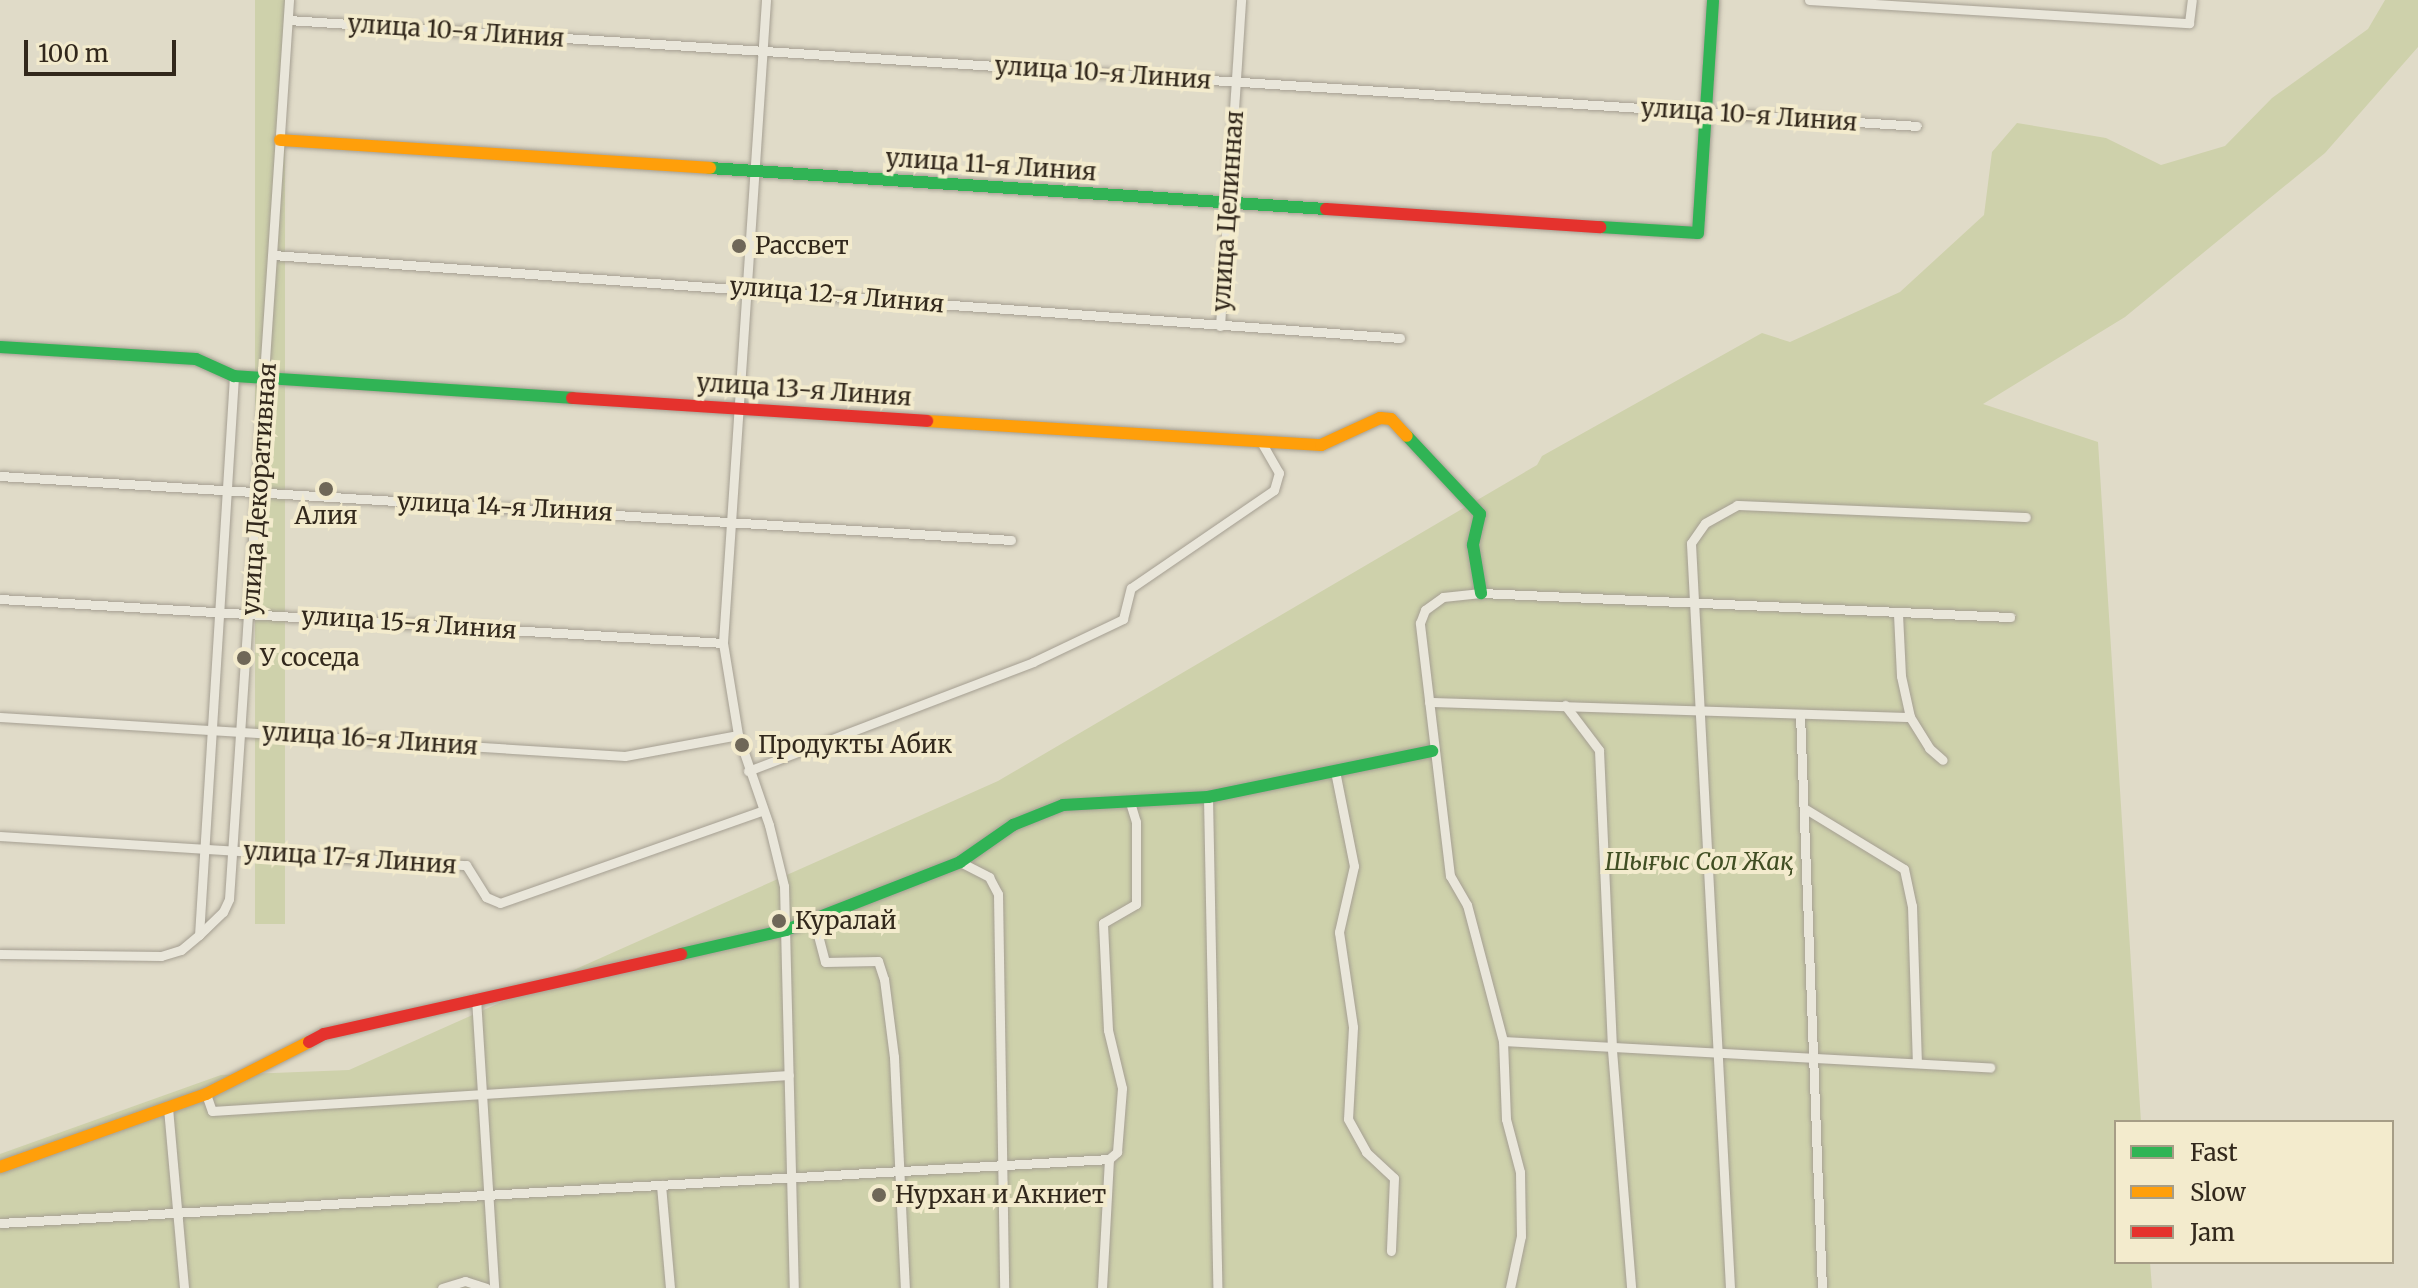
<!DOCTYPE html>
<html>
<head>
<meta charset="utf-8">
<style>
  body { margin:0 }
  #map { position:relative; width:2418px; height:1288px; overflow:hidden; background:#e0dbc8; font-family:Merriweather,serif }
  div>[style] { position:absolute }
  .green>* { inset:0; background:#ced1ab; transform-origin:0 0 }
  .roads { filter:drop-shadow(0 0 2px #a59f92) drop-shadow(0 0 2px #a59f92) }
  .street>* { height:9px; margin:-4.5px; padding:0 4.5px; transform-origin:4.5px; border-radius:4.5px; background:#e9e6da }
  .fast>* { height:12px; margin:-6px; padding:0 6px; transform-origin:6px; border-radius:6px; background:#30b455 }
  .slow>* { height:12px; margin:-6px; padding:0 6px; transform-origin:6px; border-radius:6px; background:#ff9f0a }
  .jam>* { height:12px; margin:-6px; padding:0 6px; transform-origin:6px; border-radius:6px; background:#e5322d }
  .dots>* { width:22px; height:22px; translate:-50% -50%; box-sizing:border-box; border:4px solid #f3ebcd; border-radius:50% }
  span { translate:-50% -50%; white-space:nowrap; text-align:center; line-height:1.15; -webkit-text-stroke:8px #f3ebcd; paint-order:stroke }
  .street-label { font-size:24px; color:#32281c }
  .poi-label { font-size:24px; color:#32281c }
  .left { translate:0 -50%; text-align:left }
  .park-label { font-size:24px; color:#404e23; font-style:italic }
  .legend { position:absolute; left:2114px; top:1120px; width:280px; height:144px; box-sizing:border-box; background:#f3ebcd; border:2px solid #a69d86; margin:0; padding:10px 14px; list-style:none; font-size:24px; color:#32281c }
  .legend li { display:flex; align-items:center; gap:16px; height:40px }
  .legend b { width:40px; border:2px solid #a69d86 }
  .scale { position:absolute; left:24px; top:40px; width:152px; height:36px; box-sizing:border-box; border:4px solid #32281c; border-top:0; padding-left:10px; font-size:24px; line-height:28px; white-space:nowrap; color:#32281c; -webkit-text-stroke:6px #f3ebcd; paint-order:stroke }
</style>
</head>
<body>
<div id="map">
  <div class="green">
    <i style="left:255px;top:0;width:30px;height:924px"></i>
    <i style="clip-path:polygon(2385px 0,2418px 0,2418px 47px,2325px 153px,2125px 317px,1983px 404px,2098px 442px,2141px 1122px,2116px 1122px,2116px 1262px,2150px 1262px,2152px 1288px,0 1288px,0 1154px,221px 1075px,349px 1070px,998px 781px,1537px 465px,1542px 456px,1762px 333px,1790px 342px,1900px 292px,1984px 215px,1992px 152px,2017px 123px,2106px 138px,2161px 165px,2225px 146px,2272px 98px,2368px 29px)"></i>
  </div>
  <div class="roads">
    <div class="street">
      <i style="left:766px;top:0;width:644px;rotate:93.83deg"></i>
      <i style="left:723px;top:643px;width:93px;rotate:80.7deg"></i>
      <i style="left:738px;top:735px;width:95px;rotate:71deg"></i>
      <i style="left:769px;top:825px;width:63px;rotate:76.2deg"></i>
      <i style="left:784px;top:886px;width:402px;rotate:88.6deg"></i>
      <i style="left:1809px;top:0;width:381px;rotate:3.5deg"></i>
      <i style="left:2189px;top:23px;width:23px;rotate:-83deg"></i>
      <i style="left:288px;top:20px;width:1632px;rotate:3.72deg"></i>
      <i style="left:273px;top:255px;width:1130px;rotate:4.21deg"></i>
      <i style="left:1220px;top:326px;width:327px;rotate:-86.3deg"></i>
      <i style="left:234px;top:376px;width:560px;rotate:93.58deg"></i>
      <i style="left:199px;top:935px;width:33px;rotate:-44deg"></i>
      <i style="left:223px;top:912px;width:14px;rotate:-65deg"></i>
      <i style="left:229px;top:899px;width:901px;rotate:-86.18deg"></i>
      <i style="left:0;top:476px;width:1013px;rotate:3.62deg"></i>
      <i style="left:0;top:599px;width:724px;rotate:3.48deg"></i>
      <i style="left:1898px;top:614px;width:62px;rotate:87.2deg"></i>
      <i style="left:1901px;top:676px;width:42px;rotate:77.6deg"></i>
      <i style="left:1910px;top:717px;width:36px;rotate:58deg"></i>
      <i style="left:1929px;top:748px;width:18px;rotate:41deg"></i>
      <i style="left:1429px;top:702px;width:481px;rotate:1.8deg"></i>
      <i style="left:1565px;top:705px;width:56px;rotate:52.9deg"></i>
      <i style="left:1599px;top:750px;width:300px;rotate:87.5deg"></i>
      <i style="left:1612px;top:1050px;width:239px;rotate:85.4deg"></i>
      <i style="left:1800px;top:714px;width:574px;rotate:87.81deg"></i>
      <i style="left:0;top:717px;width:626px;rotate:3.57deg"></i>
      <i style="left:625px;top:756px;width:115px;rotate:-10.5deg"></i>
      <i style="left:748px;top:771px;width:305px;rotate:-20.9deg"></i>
      <i style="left:1033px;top:662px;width:100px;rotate:-25.5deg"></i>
      <i style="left:1123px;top:619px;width:32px;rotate:-76deg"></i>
      <i style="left:1131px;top:588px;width:173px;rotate:-34.4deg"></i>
      <i style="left:1274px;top:490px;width:18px;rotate:-74deg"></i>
      <i style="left:1279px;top:473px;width:36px;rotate:-120deg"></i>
      <i style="left:1335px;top:771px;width:97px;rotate:78.7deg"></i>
      <i style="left:1354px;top:866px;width:68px;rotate:102.8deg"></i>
      <i style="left:1339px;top:932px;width:96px;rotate:81.6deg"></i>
      <i style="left:1353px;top:1027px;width:92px;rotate:93.1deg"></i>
      <i style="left:1348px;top:1119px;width:38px;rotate:61deg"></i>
      <i style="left:1366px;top:1152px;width:38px;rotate:43deg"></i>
      <i style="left:1394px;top:1178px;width:73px;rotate:92.4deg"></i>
      <i style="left:1208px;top:797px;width:491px;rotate:88.9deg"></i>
      <i style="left:1804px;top:808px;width:117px;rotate:31.4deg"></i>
      <i style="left:1904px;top:869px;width:38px;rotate:78deg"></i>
      <i style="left:1912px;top:906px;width:157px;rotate:88.2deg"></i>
      <i style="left:0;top:836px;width:467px;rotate:3.6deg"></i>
      <i style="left:466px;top:865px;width:38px;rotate:58deg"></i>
      <i style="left:486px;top:897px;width:15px;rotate:23deg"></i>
      <i style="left:500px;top:903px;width:277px;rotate:-19.4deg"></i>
      <i style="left:960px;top:862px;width:33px;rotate:27deg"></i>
      <i style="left:989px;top:877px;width:19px;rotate:62deg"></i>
      <i style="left:998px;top:894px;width:394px;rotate:89.1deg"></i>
      <i style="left:814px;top:920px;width:43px;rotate:75.3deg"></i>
      <i style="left:825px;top:962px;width:53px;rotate:-1.1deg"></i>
      <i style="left:878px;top:961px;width:19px;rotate:72deg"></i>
      <i style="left:884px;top:979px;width:79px;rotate:82.7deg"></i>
      <i style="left:894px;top:1057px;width:231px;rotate:87.3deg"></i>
      <i style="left:0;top:954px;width:161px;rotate:0.7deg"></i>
      <i style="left:161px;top:956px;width:21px;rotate:-17deg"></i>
      <i style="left:181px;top:950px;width:23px;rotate:-40deg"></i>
      <i style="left:476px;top:998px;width:291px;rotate:86.4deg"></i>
      <i style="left:1503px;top:1041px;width:488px;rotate:3.1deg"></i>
      <i style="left:206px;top:1094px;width:18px;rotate:71deg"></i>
      <i style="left:212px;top:1111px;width:578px;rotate:-3.57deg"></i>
      <i style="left:168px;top:1108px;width:181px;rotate:84.9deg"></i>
      <i style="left:661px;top:1185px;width:103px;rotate:85deg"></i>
      <i style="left:0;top:1223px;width:1111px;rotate:-3.3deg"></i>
      <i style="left:442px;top:1288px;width:24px;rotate:-17deg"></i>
      <i style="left:465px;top:1281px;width:22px;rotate:18deg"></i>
      <i style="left:1102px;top:1288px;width:129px;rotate:-86.9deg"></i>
      <i style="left:1109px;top:1159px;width:11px;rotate:-41deg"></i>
      <i style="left:1117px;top:1152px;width:64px;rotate:-85.5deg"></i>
      <i style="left:1122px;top:1088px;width:60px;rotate:-103.6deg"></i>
      <i style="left:1108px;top:1030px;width:107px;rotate:-92.7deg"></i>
      <i style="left:1103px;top:923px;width:38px;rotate:-30deg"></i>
      <i style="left:1136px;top:904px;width:82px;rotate:-90deg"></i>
      <i style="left:1136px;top:822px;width:21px;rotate:-107deg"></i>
      <i style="left:1510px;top:1288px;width:53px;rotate:-78.1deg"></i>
      <i style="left:1521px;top:1236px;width:64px;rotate:-90.9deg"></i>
      <i style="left:1520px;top:1172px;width:55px;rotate:-104.8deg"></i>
      <i style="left:1506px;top:1119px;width:78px;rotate:-92.2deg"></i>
      <i style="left:1503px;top:1041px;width:141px;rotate:-104.8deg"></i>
      <i style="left:1467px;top:905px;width:34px;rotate:-120deg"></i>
      <i style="left:1450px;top:876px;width:255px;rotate:-96.8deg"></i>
      <i style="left:1420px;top:623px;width:14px;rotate:-69deg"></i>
      <i style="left:1425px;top:610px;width:22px;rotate:-36deg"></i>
      <i style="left:1443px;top:597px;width:38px;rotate:-6deg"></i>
      <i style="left:1481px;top:593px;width:530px;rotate:2.6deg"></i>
      <i style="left:1730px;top:1288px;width:746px;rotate:-93deg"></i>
      <i style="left:1691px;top:543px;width:24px;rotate:-55deg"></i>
      <i style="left:1705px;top:523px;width:37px;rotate:-29deg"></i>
      <i style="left:1737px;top:505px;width:289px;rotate:2.4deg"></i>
    </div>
    <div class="fast">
      <i style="left:710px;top:168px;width:617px;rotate:3.81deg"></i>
      <i style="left:1600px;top:227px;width:98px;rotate:3.5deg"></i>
      <i style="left:1698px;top:233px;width:233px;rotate:-86.3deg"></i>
      <i style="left:0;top:347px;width:196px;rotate:3.5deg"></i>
      <i style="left:196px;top:359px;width:42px;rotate:24.1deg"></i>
      <i style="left:234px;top:376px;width:339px;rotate:3.7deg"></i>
      <i style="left:1407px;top:436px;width:107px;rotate:46.9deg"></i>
      <i style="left:1480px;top:514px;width:32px;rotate:103deg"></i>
      <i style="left:1473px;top:545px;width:49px;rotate:80.5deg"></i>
      <i style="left:681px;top:954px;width:108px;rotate:-12.9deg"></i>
      <i style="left:786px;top:930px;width:187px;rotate:-21.3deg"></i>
      <i style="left:960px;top:862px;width:65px;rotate:-34.9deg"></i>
      <i style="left:1013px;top:825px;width:54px;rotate:-21.8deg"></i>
      <i style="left:1063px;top:805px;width:145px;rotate:-3.2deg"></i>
      <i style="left:1208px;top:797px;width:229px;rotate:-11.6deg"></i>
    </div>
    <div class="slow">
      <i style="left:280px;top:140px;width:431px;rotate:3.7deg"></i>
      <i style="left:927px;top:421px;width:395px;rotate:3.5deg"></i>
      <i style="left:1321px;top:445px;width:65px;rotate:-24.6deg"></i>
      <i style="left:1380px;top:418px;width:11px;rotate:5deg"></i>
      <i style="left:1391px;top:419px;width:23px;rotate:47deg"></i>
      <i style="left:0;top:1167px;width:219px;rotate:-19.5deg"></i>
      <i style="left:206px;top:1094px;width:115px;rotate:-26.8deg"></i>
    </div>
    <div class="jam">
      <i style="left:1326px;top:209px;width:275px;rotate:3.8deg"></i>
      <i style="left:572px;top:398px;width:356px;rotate:3.7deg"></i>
      <i style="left:309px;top:1042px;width:17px;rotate:-28deg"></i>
      <i style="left:324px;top:1034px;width:366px;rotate:-12.6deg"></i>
    </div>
  </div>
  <div class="dots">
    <i style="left:739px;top:246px;background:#6f6758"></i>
    <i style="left:326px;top:489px;background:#6f6758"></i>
    <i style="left:244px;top:658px;background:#6f6758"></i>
    <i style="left:742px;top:745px;background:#6f6758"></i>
    <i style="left:779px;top:921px;background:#6f6758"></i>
    <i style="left:879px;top:1195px;background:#6f6758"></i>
  </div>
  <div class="street-label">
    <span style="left:456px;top:31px;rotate:4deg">улица 10-я Линия</span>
    <span style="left:1103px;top:73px;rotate:4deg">улица 10-я Линия</span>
    <span style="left:1749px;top:115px;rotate:4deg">улица 10-я Линия</span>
    <span style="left:991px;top:165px;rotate:4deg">улица 11-я Линия</span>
    <span style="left:1228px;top:211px;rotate:-86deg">улица Целинная</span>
    <span style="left:837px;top:295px;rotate:5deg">улица 12-я Линия</span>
    <span style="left:804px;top:390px;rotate:4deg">улица 13-я Линия</span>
    <span style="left:259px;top:489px;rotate:-86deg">улица Декоративная</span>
    <span style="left:505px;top:507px;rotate:3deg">улица 14-я Линия</span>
    <span style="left:409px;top:623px;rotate:4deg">улица 15-я Линия</span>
    <span style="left:370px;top:739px;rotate:4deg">улица 16-я Линия</span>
    <span style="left:350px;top:858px;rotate:4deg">улица 17-я Линия</span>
  </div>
  <div class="poi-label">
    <span class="left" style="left:755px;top:246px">Рассвет</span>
    <span style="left:326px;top:516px">Алия</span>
    <span class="left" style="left:260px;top:658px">У соседа</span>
    <span class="left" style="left:758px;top:745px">Продукты Абик</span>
    <span class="left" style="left:795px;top:921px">Куралай</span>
    <span class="left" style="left:895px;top:1195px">Нурхан и Акниет</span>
  </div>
  <div class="park-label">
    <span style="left:1699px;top:862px">Шығыс Сол Жақ</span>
  </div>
  <ul class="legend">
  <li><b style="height:10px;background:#30b455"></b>Fast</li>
  <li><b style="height:10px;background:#ff9f0a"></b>Slow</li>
  <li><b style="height:10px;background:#e5322d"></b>Jam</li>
  </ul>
  <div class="scale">100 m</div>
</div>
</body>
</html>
